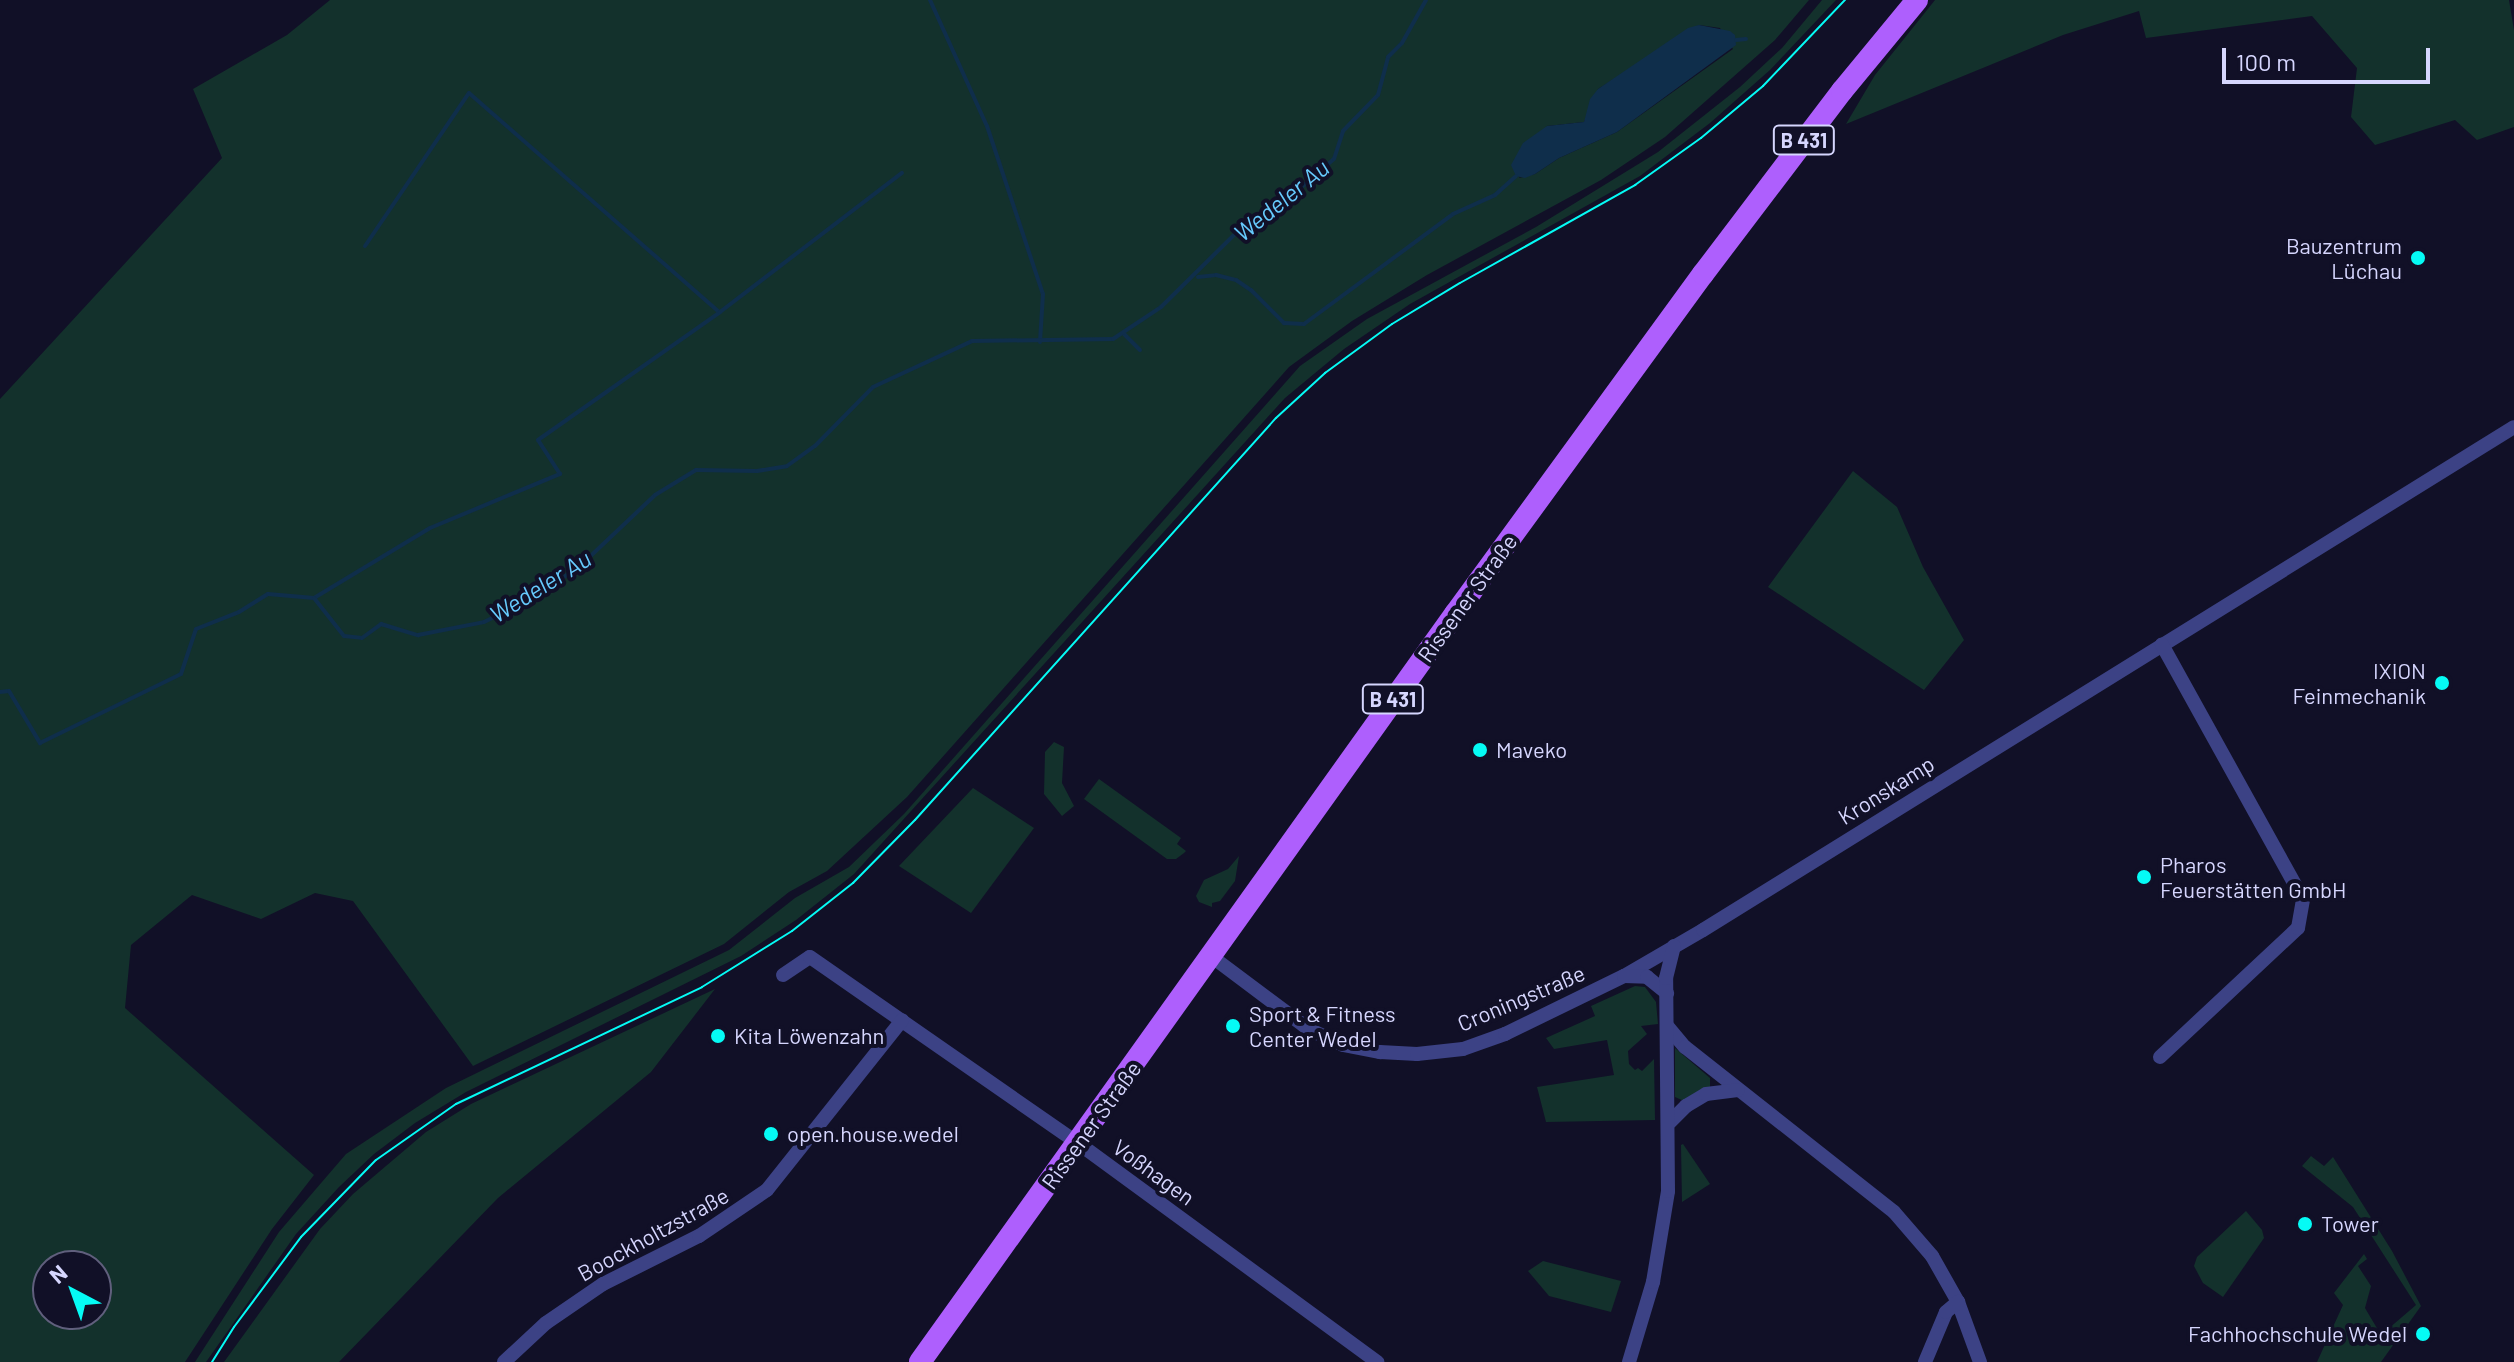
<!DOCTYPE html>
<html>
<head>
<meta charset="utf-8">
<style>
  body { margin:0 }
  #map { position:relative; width:2514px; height:1362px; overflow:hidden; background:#111027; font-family:Barlow,sans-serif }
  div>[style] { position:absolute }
  .green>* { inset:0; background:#13312c }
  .water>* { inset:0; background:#0f2e4b }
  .stream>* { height:4px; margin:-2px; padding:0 2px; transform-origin:2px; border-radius:2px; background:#0f2e4b }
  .minor>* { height:14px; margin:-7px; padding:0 7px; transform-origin:7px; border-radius:7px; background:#3c4285 }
  .primary>* { height:22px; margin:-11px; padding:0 11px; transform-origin:11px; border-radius:11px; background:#ae5ffd }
  .tram>* { height:2px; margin:-1px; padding:0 1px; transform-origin:1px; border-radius:1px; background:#05fbf5 }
  .dots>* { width:22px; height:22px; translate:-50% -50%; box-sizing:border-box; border:4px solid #111027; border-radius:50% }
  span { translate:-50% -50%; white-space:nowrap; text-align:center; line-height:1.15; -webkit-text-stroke:8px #111027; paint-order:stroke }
  .shield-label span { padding:2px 6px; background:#111027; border:2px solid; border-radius:6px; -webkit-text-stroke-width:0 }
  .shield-label { font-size:20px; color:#d6d6fe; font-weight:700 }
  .poi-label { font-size:22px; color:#d6d6fe }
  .right { translate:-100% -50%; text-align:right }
  .left { translate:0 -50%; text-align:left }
  .street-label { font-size:22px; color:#d6d6fe }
  .water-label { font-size:24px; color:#66cafd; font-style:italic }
  .north { position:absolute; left:32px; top:1250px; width:80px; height:80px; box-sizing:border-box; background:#111027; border:2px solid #605f7d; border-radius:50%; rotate:319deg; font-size:22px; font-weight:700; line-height:32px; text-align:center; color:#d6d6fe }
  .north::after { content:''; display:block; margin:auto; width:28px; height:36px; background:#05fbf5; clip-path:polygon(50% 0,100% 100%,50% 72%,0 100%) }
  .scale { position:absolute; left:2222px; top:48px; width:208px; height:36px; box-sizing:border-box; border:4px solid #d6d6fe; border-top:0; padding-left:10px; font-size:24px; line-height:28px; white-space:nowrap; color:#d6d6fe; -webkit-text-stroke:6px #111027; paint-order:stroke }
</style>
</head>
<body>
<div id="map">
  <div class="green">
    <i style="clip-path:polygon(evenodd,330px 0,1809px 0,1775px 40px,1665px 137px,1601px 180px,1427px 275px,1352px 321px,1289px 367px,907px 797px,827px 871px,789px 892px,724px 944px,473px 1066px,353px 901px,315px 893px,261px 919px,192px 895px,131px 945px,125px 1008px,314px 1175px,272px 1229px,185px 1362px,0 1362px,0 399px,222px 158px,193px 89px,287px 35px,330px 0,1699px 25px,1720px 28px,1733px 49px,1617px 132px,1559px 158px,1535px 174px,1519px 178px,1547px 126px,1584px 122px,1598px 89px,1699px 25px,330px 0,48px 1266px,96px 1266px,96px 1314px,48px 1314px,48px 1266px)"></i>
    <i style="clip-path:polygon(1822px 0,1836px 0,1770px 70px,1710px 123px,1640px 176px,1410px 304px,1344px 349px,1285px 398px,854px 874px,796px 920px,741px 956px,466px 1092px,415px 1123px,374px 1154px,339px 1187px,296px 1234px,206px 1362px,195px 1362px,279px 1232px,346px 1154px,446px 1088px,729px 950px,795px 898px,849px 867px,904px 814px,1300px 366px,1367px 319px,1536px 227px,1658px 152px,1740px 87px,1782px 48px)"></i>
    <i style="clip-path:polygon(1935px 0,2509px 0,2514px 30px,2514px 127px,2477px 140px,2455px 120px,2375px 145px,2351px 117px,2357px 68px,2312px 16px,2146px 38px,2139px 11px,2063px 35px,1846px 124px,1875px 75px)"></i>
    <i style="clip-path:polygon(1853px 471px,1897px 507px,1923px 567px,1964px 640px,1924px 690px,1768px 587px)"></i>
    <i style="clip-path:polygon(1054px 742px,1064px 747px,1062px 783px,1074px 806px,1062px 816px,1044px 794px,1045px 752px)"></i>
    <i style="clip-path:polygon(1099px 779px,1181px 838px,1177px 844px,1186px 851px,1184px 853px,1176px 859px,1167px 859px,1084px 799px)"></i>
    <i style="clip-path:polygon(973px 788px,1034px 828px,971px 913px,899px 866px)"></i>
    <i style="clip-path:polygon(1239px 856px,1235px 881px,1220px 901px,1212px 903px,1212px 907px,1199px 902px,1196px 896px,1204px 880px,1228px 869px)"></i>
    <i style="clip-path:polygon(1635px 986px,1645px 987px,1656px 1002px,1658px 1024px,1641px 1026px,1647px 1034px,1628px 1051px,1629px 1064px,1635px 1070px,1638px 1068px,1642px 1071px,1654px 1059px,1655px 1120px,1546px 1122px,1537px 1087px,1614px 1075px,1607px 1040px,1554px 1049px,1546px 1038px,1595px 1016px,1591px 1006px)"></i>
    <i style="clip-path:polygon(715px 989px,651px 1072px,498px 1198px,339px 1362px,224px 1362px,320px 1229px,353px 1194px,426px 1132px,471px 1104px)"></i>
    <i style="clip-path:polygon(1675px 1048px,1710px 1078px,1710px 1088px,1684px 1101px,1675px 1097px)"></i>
    <i style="clip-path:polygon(1683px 1144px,1710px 1184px,1682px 1202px,1681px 1145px)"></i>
    <i style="clip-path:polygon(2311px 1156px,2324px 1166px,2333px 1157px,2392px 1251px,2421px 1306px,2381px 1362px,2317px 1362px,2343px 1305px,2334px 1293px,2364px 1254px,2367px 1259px,2358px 1266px,2371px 1286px,2365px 1308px,2381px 1335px,2416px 1305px,2353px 1207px,2302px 1166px)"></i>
    <i style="clip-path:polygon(2246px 1211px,2262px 1230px,2264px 1238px,2223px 1297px,2203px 1283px,2194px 1266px,2197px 1257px)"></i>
    <i style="clip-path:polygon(1543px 1261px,1621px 1281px,1611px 1312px,1549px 1296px,1528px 1271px)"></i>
  </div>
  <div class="water">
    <i style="clip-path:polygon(1699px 25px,1730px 31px,1735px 35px,1736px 45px,1617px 132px,1559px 158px,1535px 174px,1525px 178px,1516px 176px,1511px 165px,1523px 143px,1547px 126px,1584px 122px,1590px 99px,1598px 89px,1688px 28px)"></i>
  </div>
  <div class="stream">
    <i style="left:930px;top:0;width:138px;rotate:65.7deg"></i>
    <i style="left:987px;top:126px;width:177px;rotate:71.6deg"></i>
    <i style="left:1043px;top:294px;width:48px;rotate:93.6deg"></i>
    <i style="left:1736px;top:40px;width:10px;rotate:-6deg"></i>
    <i style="left:365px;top:246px;width:185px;rotate:-55.8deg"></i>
    <i style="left:469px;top:93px;width:332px;rotate:41.2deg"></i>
    <i style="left:1198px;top:277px;width:18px;rotate:-6deg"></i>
    <i style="left:1216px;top:275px;width:21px;rotate:14deg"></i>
    <i style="left:1236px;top:280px;width:18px;rotate:34deg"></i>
    <i style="left:1251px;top:290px;width:47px;rotate:45deg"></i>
    <i style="left:1284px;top:323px;width:20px;rotate:3deg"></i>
    <i style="left:1304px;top:324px;width:185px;rotate:-36.4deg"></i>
    <i style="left:1453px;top:214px;width:46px;rotate:-24.3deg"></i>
    <i style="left:1495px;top:195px;width:28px;rotate:-42deg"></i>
    <i style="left:1123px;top:333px;width:24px;rotate:45deg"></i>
    <i style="left:314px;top:598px;width:135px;rotate:-31.1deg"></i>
    <i style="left:430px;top:528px;width:141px;rotate:-22.6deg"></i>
    <i style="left:560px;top:474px;width:40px;rotate:-122.9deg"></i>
    <i style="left:538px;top:440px;width:223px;rotate:-35.1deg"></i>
    <i style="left:720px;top:312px;width:229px;rotate:-37.4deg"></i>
    <i style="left:0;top:692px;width:9px;rotate:-6deg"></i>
    <i style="left:9px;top:691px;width:61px;rotate:59.2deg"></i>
    <i style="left:40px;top:743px;width:157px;rotate:-26.1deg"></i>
    <i style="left:181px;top:674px;width:47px;rotate:-71.6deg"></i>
    <i style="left:196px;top:629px;width:46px;rotate:-21.6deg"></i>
    <i style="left:239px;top:612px;width:34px;rotate:-32deg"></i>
    <i style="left:268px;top:594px;width:46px;rotate:5deg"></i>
    <i style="left:314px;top:598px;width:48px;rotate:51.7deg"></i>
    <i style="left:344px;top:636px;width:18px;rotate:6deg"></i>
    <i style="left:362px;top:638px;width:24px;rotate:-36deg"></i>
    <i style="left:381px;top:624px;width:39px;rotate:17deg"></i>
    <i style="left:418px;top:635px;width:67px;rotate:-11.1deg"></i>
    <i style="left:484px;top:622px;width:55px;rotate:-26.1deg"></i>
    <i style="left:533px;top:598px;width:57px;rotate:-34.2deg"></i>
    <i style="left:580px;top:566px;width:103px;rotate:-43.4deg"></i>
    <i style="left:655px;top:495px;width:48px;rotate:-31.4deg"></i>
    <i style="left:696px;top:470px;width:61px;rotate:0.9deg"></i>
    <i style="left:757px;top:471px;width:30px;rotate:-9deg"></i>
    <i style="left:787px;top:466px;width:34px;rotate:-36deg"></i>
    <i style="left:815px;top:446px;width:83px;rotate:-45.5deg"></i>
    <i style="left:873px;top:387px;width:109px;rotate:-24.9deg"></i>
    <i style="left:972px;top:341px;width:141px;rotate:-0.8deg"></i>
    <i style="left:1113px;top:339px;width:58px;rotate:-33.7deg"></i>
    <i style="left:1161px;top:307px;width:110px;rotate:-44.6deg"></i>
    <i style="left:1239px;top:230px;width:49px;rotate:-30.8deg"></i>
    <i style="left:1281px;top:205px;width:70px;rotate:-41deg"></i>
    <i style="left:1334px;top:159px;width:29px;rotate:-72deg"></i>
    <i style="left:1343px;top:131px;width:50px;rotate:-45.8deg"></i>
    <i style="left:1378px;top:95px;width:39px;rotate:-75deg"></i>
    <i style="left:1388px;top:57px;width:20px;rotate:-45deg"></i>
    <i style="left:1402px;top:43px;width:49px;rotate:-60.8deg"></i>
  </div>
  <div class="minor">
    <i style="left:1211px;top:956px;width:124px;rotate:36.8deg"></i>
    <i style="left:1310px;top:1030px;width:36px;rotate:24deg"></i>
    <i style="left:1343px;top:1045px;width:38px;rotate:11deg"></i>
    <i style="left:1380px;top:1052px;width:37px;rotate:3deg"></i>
    <i style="left:1417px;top:1054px;width:46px;rotate:-6.2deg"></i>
    <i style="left:1463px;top:1049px;width:45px;rotate:-19.7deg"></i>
    <i style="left:1505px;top:1034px;width:132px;rotate:-26deg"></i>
    <i style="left:1624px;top:976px;width:91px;rotate:-30.2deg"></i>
    <i style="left:1703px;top:930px;width:954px;rotate:-31.81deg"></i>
    <i style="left:783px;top:975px;width:32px;rotate:-34deg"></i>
    <i style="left:810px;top:957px;width:326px;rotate:34.8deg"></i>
    <i style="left:1078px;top:1143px;width:371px;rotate:36.2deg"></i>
    <i style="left:1624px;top:976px;width:23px;rotate:2deg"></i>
    <i style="left:1647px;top:977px;width:26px;rotate:39deg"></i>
    <i style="left:1668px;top:1027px;width:26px;rotate:50deg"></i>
    <i style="left:1685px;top:1047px;width:266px;rotate:38.3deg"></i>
    <i style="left:1894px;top:1212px;width:58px;rotate:49.2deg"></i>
    <i style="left:1932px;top:1256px;width:53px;rotate:60.5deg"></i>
    <i style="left:1958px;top:1302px;width:64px;rotate:69.9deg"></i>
    <i style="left:2160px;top:1057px;width:189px;rotate:-43.1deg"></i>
    <i style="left:2298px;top:928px;width:29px;rotate:-80deg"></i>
    <i style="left:2303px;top:899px;width:291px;rotate:-119deg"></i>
    <i style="left:1670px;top:1122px;width:23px;rotate:-45deg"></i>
    <i style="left:1686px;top:1106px;width:23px;rotate:-31deg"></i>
    <i style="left:1706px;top:1094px;width:32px;rotate:-7deg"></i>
    <i style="left:504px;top:1362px;width:57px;rotate:-42.9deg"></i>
    <i style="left:546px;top:1323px;width:69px;rotate:-34.4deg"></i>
    <i style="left:603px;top:1284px;width:107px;rotate:-26.6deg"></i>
    <i style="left:699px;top:1236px;width:82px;rotate:-34.1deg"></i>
    <i style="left:767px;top:1190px;width:217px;rotate:-51.5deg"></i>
    <i style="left:1629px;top:1362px;width:84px;rotate:-73.3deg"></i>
    <i style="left:1653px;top:1282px;width:92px;rotate:-80.6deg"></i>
    <i style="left:1668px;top:1191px;width:213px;rotate:-90.5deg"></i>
    <i style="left:1666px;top:978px;width:33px;rotate:-76deg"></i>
    <i style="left:1925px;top:1362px;width:54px;rotate:-67.2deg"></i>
    <i style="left:1946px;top:1312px;width:16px;rotate:-40deg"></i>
  </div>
  <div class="primary">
    <i style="left:920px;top:1362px;width:920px;rotate:-54.43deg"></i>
    <i style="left:1455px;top:614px;width:421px;rotate:-53.9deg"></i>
    <i style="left:1703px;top:274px;width:230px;rotate:-52.8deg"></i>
    <i style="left:1842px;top:91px;width:118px;rotate:-50.5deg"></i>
  </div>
  <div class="tram">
    <i style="left:212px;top:1362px;width:41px;rotate:-57.8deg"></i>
    <i style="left:234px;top:1327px;width:112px;rotate:-53.3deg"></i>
    <i style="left:301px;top:1237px;width:107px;rotate:-45.8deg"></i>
    <i style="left:376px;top:1160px;width:98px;rotate:-35deg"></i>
    <i style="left:456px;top:1104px;width:272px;rotate:-25.4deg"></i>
    <i style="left:702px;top:987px;width:106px;rotate:-31.9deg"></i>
    <i style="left:792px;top:931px;width:78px;rotate:-38.2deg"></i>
    <i style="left:853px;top:883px;width:88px;rotate:-45.5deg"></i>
    <i style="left:915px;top:820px;width:540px;rotate:-48.08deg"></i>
    <i style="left:1276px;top:418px;width:67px;rotate:-42.6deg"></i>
    <i style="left:1325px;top:373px;width:83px;rotate:-36.2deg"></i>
    <i style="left:1392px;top:324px;width:79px;rotate:-31.1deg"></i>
    <i style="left:1460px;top:283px;width:201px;rotate:-29.2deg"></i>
    <i style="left:1635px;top:185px;width:81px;rotate:-35.5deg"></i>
    <i style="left:1701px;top:138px;width:81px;rotate:-40deg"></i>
    <i style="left:1763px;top:86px;width:119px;rotate:-46.4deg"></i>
  </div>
  <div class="dots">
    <i style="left:2418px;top:258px;background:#05fbf5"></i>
    <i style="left:2442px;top:683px;background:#05fbf5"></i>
    <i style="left:1480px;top:750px;background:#05fbf5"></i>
    <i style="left:2144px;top:877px;background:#05fbf5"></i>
    <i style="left:1233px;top:1026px;background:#05fbf5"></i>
    <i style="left:718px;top:1036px;background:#05fbf5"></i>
    <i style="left:771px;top:1134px;background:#05fbf5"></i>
    <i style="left:2305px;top:1224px;background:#05fbf5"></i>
    <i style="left:2423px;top:1334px;background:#05fbf5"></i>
  </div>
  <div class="shield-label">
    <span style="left:1804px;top:140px">B 431</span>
    <span style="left:1393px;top:699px">B 431</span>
  </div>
  <div class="poi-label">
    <span class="right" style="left:2402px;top:258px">Bauzentrum<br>Lüchau</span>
    <span class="right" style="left:2426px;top:683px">IXION<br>Feinmechanik</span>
    <span class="left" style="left:1496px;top:750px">Maveko</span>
    <span class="left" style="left:2160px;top:877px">Pharos<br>Feuerstätten GmbH</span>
    <span class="left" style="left:1249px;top:1026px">Sport &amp; Fitness<br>Center Wedel</span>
    <span class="left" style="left:734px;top:1036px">Kita Löwenzahn</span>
    <span class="left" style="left:787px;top:1134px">open.house.wedel</span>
    <span class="left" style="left:2321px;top:1224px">Tower</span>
    <span class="right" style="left:2407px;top:1334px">Fachhochschule Wedel</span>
  </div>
  <div class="street-label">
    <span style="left:1467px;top:598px;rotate:-54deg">Rissener Straße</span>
    <span style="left:1886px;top:790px;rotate:-32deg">Kronskamp</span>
    <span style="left:1521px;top:998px;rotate:-23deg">Croningstraße</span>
    <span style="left:1091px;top:1125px;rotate:-54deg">Rissener Straße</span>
    <span style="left:1154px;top:1172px;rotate:36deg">Voßhagen</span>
    <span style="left:653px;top:1234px;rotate:-29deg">Boockholtzstraße</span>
  </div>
  <div class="water-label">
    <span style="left:1281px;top:200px;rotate:-39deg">Wedeler Au</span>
    <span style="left:540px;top:586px;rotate:-32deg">Wedeler Au</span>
  </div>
  <div class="north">N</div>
  <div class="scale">100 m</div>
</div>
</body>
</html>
